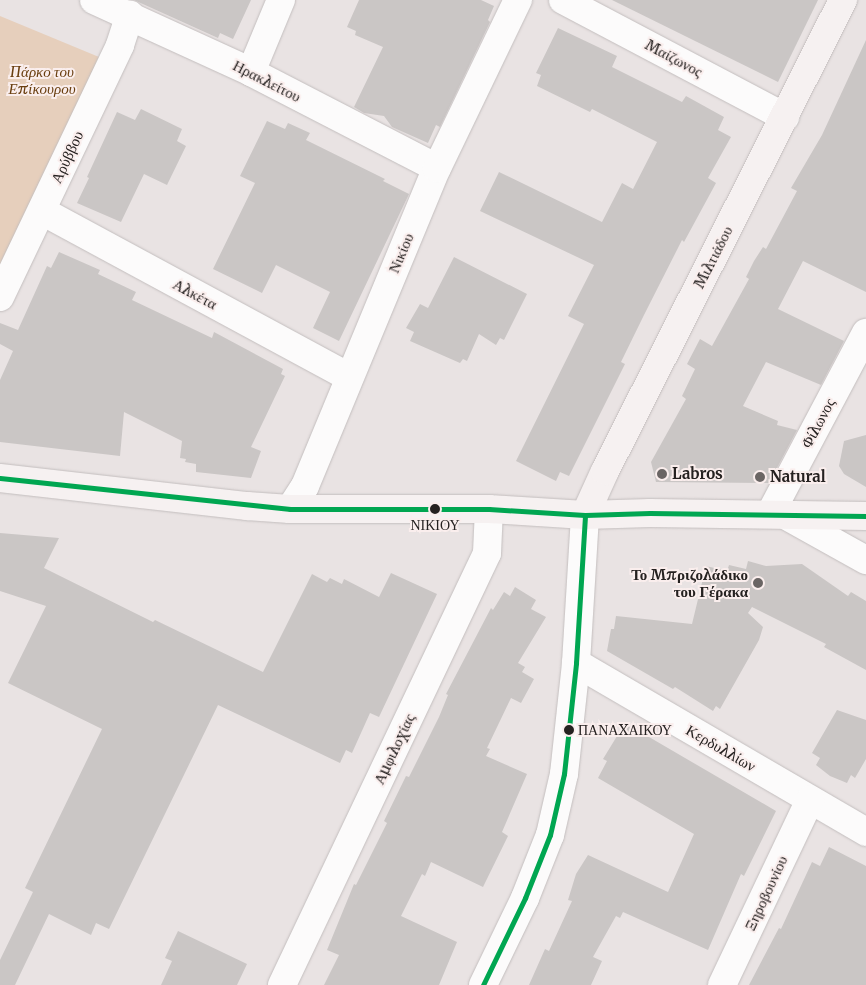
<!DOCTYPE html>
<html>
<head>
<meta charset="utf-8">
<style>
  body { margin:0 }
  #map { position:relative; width:866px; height:985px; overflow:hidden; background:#e9e3e3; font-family:Merriweather,serif }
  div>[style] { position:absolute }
  .green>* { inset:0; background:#e6cfbc }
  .building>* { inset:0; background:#cac6c5 }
  .roads { filter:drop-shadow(0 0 1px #c3bebe) drop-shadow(0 0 1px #c3bebe) }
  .street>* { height:28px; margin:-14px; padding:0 14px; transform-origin:14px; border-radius:14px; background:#fcfbfb }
  .secondary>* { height:28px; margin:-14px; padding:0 14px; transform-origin:14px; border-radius:14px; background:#f6f1f1 }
  .bus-1>* { height:5px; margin:-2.5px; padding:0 2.5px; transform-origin:2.5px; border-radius:2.5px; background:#00a651 }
  .dots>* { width:14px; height:14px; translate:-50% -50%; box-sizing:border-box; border:2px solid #faeeed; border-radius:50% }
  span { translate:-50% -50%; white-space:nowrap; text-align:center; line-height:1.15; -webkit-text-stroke:4px #faeeed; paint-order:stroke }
  .bus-label { font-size:14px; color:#252120 }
  .left { translate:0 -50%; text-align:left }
  .street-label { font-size:15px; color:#252120 }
  .park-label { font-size:15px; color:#693e0f; font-style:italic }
  .poi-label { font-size:15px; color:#252120; font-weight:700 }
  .right { translate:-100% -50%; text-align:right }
</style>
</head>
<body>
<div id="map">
  <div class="green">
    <i style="clip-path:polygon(0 16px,99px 57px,0 269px)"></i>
  </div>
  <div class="building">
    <i style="clip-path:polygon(134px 0,251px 0,233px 39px,220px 33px,218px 38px)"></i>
    <i style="clip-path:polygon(359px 0,481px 0,494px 6px,488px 20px,490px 22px,440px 127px,436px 125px,428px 143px,392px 127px,384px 116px,364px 113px,354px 107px,383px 47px,355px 35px,356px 31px,347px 27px)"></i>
    <i style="clip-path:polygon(612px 0,818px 0,778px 82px)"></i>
    <i style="clip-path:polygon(558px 28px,617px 56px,612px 67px,682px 102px,686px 96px,724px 117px,718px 130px,731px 137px,708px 178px,716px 183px,684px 242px,682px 240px,644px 315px,621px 362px,625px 364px,569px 476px,560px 472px,556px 481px,516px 461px,584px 324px,568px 316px,594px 265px,480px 211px,499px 172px,602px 222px,622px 183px,633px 189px,657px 142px,592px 109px,590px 112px,537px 86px,541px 75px,536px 73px)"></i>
    <i style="clip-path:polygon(866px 40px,866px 292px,803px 261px,778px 309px,844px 341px,821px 385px,766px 362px,743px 406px,778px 421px,777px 425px,797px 430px,769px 483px,656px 482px,651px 462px,686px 399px,682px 396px,695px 369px,687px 364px,700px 339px,712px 346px,749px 279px,746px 277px,754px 261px,763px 247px,766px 249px,797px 191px,791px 188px,822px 135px)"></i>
    <i style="clip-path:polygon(141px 109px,182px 129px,177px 141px,186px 146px,167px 185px,144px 174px,121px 222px,77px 203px,89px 178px,87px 177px,117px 112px,135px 120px)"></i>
    <i style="clip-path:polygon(267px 121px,285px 129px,288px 123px,310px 133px,306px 140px,385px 179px,383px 181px,409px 194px,339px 341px,313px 328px,330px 292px,276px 265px,262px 293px,213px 269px,255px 183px,240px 176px)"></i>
    <i style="clip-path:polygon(59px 252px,100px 270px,98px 274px,136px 292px,132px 300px,212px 338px,214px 332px,283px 369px,281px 374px,285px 376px,251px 447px,261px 451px,251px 478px,196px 472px,196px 464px,185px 462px,186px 459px,180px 458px,182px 441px,124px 412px,120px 456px,0 442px,0 380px,13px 351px,0 344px,0 323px,18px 330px,47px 266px,51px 268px)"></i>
    <i style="clip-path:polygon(454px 257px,527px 294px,504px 340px,500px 338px,496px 345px,479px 334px,467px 361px,463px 359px,460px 363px,410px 341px,414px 332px,406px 328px,420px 304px,428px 308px)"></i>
    <i style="clip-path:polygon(866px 435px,866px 487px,844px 474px,839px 466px,844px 441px)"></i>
    <i style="clip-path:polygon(0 533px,59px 538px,44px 568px,153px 622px,155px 620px,263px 672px,312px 574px,327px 582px,330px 578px,342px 584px,344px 579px,379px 597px,391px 573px,437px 594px,379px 717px,370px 713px,352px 753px,346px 750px,340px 763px,218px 705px,109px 929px,96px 923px,91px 935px,49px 914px,15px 985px,0 985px,0 960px,33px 892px,25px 888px,102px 729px,8px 683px,46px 606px,0 591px)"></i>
    <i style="clip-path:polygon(748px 561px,766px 566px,802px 564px,848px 596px,851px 592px,866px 601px,866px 670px,824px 647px,826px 644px,752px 607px,748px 613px,763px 627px,759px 640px,720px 709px,716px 706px,713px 711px,675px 687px,673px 689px,607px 651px,611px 629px,614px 629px,616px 616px,692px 624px,706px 566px,727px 571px,729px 565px,746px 569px)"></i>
    <i style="clip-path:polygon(515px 587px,536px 600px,531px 609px,546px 617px,518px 663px,525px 667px,522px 672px,534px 679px,521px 703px,511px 698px,487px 748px,490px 749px,486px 756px,527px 774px,502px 832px,508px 836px,483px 887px,431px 862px,425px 876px,422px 874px,401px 916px,457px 942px,439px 985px,324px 985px,339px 955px,327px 950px,354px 884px,356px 885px,387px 823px,384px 821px,406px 776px,409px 777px,439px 717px,448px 695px,446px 694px,491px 608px,493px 610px,504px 592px,510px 596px)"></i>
    <i style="clip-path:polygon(837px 710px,866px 720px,866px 759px,855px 778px,851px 775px,847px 783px,830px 776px,816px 765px,820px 758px,812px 753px)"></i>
    <i style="clip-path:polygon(625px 723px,776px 811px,744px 876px,741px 874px,708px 950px,623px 912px,620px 918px,616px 916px,593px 957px,602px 961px,591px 985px,529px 985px,545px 949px,549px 951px,572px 901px,568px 900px,576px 874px,588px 855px,668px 892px,694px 834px,598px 778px,607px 761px,603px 759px)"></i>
    <i style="clip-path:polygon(829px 847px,866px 866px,866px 985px,749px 985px,779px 928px,781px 929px,812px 862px,820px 866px)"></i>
    <i style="clip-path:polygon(178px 931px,247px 964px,237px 985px,161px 985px,172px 961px,165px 958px)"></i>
  </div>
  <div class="roads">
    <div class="street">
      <i style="left:94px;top:0;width:173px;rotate:24.6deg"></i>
      <i style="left:251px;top:72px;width:209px;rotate:27.3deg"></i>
      <i style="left:563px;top:0;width:251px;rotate:27.8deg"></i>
      <i style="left:251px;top:72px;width:78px;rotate:-67.4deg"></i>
      <i style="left:42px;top:211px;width:349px;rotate:28.4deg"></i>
      <i style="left:0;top:297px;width:279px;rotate:-64.5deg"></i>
      <i style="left:120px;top:45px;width:32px;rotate:-72deg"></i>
      <i style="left:290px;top:509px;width:27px;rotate:-57deg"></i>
      <i style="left:305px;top:486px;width:344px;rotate:-67.5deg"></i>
      <i style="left:437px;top:168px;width:187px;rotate:-64.3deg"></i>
      <i style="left:770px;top:514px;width:205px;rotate:-62.1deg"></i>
      <i style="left:785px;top:515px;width:93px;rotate:29.1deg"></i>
      <i style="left:576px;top:663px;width:336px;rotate:30.2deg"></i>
      <i style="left:282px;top:985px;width:478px;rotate:-64.6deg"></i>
      <i style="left:487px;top:553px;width:44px;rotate:-87.4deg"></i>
      <i style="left:483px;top:985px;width:97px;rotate:-64.2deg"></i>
      <i style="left:525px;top:898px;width:68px;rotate:-68.4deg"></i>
      <i style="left:550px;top:835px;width:63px;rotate:-77.1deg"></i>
      <i style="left:564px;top:774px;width:112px;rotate:-83.8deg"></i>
      <i style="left:576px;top:663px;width:148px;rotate:-86.5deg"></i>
      <i style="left:722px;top:985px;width:205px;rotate:-64.6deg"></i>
    </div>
    <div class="secondary">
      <i style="left:0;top:478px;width:249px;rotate:6.5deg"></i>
      <i style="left:247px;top:506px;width:43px;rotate:4deg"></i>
      <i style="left:290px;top:509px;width:199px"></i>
      <i style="left:489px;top:509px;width:96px;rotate:3.6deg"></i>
      <i style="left:585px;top:515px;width:65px;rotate:-1.8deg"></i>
      <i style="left:650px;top:513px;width:216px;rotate:0.8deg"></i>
      <i style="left:585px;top:515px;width:48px;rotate:-65.6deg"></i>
      <i style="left:605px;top:471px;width:528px;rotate:-63.19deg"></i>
    </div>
  </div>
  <div class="bus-1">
    <i style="left:0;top:478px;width:292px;rotate:6.1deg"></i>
    <i style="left:290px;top:509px;width:199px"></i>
    <i style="left:489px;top:509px;width:96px;rotate:3.6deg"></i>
    <i style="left:585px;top:515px;width:65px;rotate:-1.8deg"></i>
    <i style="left:650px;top:513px;width:216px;rotate:0.8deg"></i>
    <i style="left:483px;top:985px;width:97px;rotate:-64.2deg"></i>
    <i style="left:525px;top:898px;width:68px;rotate:-68.4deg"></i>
    <i style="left:550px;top:835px;width:63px;rotate:-77.1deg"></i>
    <i style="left:564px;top:774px;width:112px;rotate:-83.8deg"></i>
    <i style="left:576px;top:663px;width:148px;rotate:-86.5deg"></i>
  </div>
  <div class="dots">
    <i style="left:662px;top:474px;background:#6a6564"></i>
    <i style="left:760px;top:477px;background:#6a6564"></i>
    <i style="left:435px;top:509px;background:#252120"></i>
    <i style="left:758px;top:583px;background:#6a6564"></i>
    <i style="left:569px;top:730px;background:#252120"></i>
  </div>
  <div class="bus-label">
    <span style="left:435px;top:525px">ΝΙΚΙΟΥ</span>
    <span class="left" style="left:578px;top:730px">ΠΑΝΑΧΑΙΚΟΥ</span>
  </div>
  <div class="street-label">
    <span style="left:674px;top:58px;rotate:28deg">Μαίζωνος</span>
    <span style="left:267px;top:81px;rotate:27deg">Ηρακλείτου</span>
    <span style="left:67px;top:157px;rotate:-65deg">Αρύββου</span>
    <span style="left:401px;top:253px;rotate:-67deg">Νικίου</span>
    <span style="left:713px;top:257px;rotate:-63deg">Μιλτιάδου</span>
    <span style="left:195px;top:294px;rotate:28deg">Αλκέτα</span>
    <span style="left:818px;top:423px;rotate:-62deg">Φίλωνος</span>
    <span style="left:721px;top:748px;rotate:30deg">Κερδυλλίων</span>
    <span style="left:394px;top:749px;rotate:-65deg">Αμφιλοχίας</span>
    <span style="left:766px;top:893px;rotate:-65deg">Ξηροβουνίου</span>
  </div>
  <div class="park-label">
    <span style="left:42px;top:80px">Πάρκο του<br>Επίκουρου</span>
  </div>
  <div class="poi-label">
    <span class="left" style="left:672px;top:474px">Labros</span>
    <span class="left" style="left:770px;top:477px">Natural</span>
    <span class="right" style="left:748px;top:583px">Το Μπριζολάδικο<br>του Γέρακα</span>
  </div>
</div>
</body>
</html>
